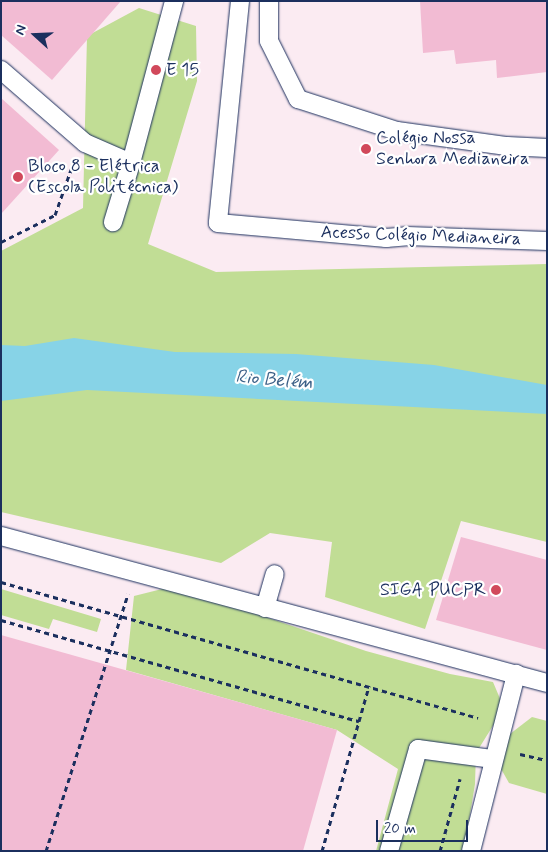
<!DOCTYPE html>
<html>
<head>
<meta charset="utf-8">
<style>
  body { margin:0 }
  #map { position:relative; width:548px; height:852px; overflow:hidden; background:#fff; font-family:Mynerve,sans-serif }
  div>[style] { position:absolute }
  .built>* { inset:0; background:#fbebf2; transform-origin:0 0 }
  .green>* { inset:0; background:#c1dd95 }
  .water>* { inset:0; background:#87d3e7 }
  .building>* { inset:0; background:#f2bbd3 }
  .path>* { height:3px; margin-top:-1.5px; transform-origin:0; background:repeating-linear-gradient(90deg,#1b2f5e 0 5px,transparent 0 9px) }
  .roads { filter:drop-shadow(0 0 1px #1b2f5e) drop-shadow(0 0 1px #1b2f5e) }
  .service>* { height:18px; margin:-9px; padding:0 9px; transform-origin:9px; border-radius:9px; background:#fff }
  .dots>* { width:14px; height:14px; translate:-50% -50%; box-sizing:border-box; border:2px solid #fff; border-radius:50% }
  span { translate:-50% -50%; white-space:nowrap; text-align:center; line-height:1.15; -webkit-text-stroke:4.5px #fff; paint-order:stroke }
  .poi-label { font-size:18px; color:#1b2f5e }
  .left { translate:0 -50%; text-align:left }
  .right { translate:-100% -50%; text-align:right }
  .street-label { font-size:18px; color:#1b2f5e }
  .water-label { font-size:19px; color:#3b6087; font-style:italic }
  .frame { position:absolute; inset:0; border:2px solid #1b2f5e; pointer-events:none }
  .north { position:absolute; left:10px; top:10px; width:50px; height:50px; -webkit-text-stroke:4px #fff; paint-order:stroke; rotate:290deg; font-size:14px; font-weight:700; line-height:20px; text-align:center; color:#1b2f5e }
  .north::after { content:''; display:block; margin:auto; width:18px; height:22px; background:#1b2f5e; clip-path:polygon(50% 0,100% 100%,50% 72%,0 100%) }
  .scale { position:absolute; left:376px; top:820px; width:92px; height:22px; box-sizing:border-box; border:2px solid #1b2f5e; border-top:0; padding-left:6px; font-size:15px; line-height:18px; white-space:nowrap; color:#1b2f5e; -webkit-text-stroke:4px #fff; paint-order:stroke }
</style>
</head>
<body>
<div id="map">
  <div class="built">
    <i style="left:1px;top:1px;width:546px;height:850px"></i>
  </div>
  <div class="green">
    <i style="clip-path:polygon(139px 8px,196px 26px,197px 81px,148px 244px,216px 272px,547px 264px,547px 542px,461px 521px,425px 629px,325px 597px,332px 542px,270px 533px,221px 563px,1px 512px,1px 251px,83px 208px,87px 36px)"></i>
    <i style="clip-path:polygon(174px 586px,366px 651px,450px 674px,493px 682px,504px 708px,476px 753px,475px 784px,464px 851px,376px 851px,398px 769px,337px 730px,126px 670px,134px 596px)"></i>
    <i style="clip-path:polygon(1px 589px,101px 619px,97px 632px,53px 619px,49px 629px,1px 615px)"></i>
    <i style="clip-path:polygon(532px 717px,547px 721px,547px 794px,509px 783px,500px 767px,506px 737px)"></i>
  </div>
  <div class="water">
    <i style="clip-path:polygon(74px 338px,175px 352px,296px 354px,434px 365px,547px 385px,547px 414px,87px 390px,1px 401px,1px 345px,25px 346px)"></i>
  </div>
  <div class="building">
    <i style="clip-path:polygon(1px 1px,121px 1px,52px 80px,1px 35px)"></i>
    <i style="clip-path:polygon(420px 1px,547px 1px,547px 72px,497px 78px,496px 60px,456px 64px,454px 50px,423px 53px)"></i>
    <i style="clip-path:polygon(1px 98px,59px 150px,1px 214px)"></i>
    <i style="clip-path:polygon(461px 537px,547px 560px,547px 650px,436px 620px)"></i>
    <i style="clip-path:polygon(1px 635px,337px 730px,303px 851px,1px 851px)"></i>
  </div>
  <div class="path">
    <i style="left:1px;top:242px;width:60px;rotate:-26.6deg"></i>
    <i style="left:55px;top:215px;width:54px;rotate:-70.6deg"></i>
    <i style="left:1px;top:582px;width:496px;rotate:15.9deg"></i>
    <i style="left:1px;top:620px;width:372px;rotate:15.8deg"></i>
    <i style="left:520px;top:754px;width:28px;rotate:13deg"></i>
    <i style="left:46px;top:851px;width:270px;rotate:-72.3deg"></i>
    <i style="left:322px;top:851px;width:172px;rotate:-74.1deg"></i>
    <i style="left:440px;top:851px;width:75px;rotate:-74.5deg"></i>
  </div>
  <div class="roads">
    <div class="service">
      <i style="left:240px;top:1px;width:223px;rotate:95.7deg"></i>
      <i style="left:218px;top:223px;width:169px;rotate:5.1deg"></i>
      <i style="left:386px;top:238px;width:21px;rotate:-5deg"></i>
      <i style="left:407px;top:236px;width:140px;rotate:2deg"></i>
      <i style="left:269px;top:1px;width:40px;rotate:90deg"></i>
      <i style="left:269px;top:41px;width:65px;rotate:63.4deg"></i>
      <i style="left:298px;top:99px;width:104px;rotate:17.9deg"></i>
      <i style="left:397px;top:131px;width:111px;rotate:7.8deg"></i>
      <i style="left:507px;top:146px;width:40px;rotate:2.9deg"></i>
      <i style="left:1px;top:70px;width:111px;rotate:41deg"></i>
      <i style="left:85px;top:143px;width:50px;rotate:23.5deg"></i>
      <i style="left:131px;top:163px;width:62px;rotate:107deg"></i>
      <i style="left:131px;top:163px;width:168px;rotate:-75.1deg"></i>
      <i style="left:1px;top:536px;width:565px;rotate:15.07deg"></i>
      <i style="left:265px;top:608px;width:35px;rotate:-74deg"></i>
      <i style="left:389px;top:851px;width:106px;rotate:-74.1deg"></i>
      <i style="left:418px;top:749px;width:76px;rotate:7.6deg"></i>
      <i style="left:471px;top:851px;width:183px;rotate:-75.7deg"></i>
    </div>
  </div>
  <div class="dots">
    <i style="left:156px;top:70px;background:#d1495b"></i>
    <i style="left:366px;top:149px;background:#d1495b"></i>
    <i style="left:18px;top:177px;background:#d1495b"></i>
    <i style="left:496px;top:590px;background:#d1495b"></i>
  </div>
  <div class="poi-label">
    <span class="left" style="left:166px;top:70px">E 15</span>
    <span class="left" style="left:376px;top:149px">Colégio Nossa<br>Senhora Medianeira</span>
    <span class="left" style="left:28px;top:177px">Bloco 8 - Elétrica<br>(Escola Politécnica)</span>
    <span class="right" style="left:486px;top:590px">SIGA PUCPR</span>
  </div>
  <div class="street-label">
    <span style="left:421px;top:236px;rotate:2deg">Acesso Colégio Medianeira</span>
  </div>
  <div class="water-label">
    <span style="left:274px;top:380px;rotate:5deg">Rio Belém</span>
  </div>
  <div class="frame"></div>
  <div class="north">N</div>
  <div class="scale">20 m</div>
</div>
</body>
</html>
